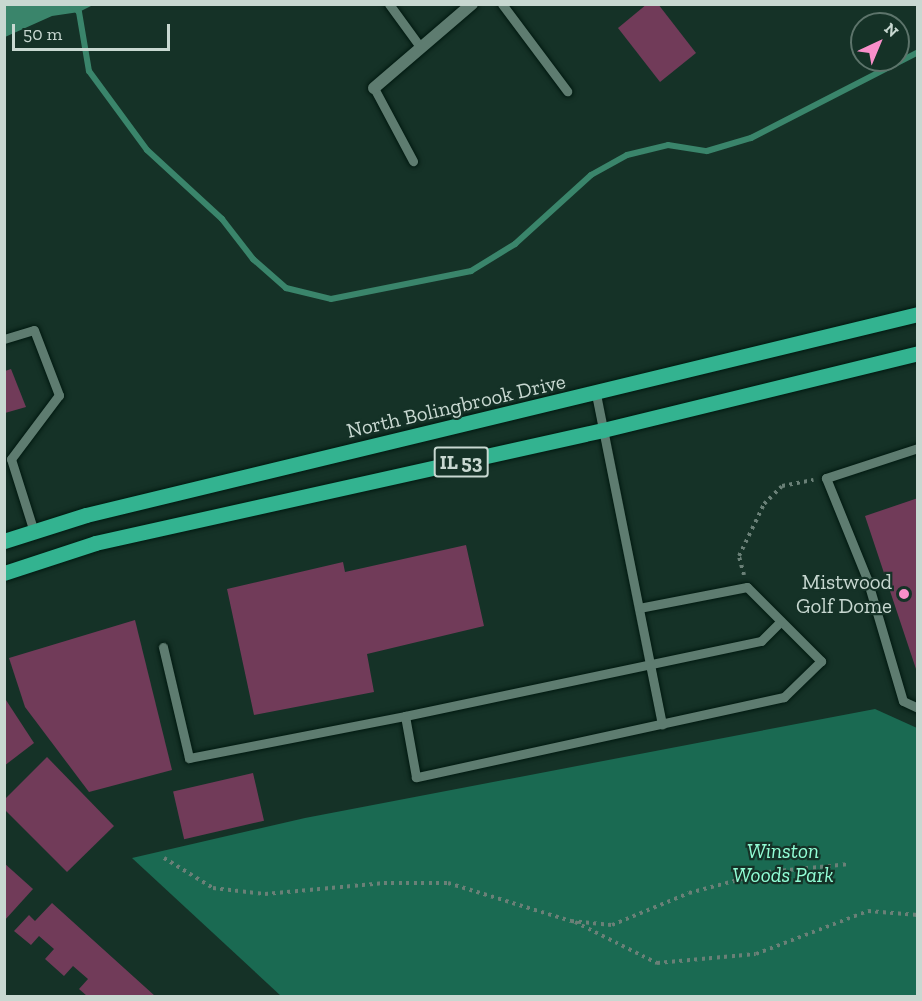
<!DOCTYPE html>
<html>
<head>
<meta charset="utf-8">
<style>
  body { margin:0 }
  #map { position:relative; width:922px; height:1001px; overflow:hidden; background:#153227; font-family:"Zilla Slab",serif }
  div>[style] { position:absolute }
  .forest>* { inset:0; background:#1a6a52 }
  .water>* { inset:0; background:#3a856b }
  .stream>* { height:6px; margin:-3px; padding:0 3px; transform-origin:3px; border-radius:3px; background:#3a856b }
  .building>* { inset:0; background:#713b59; transform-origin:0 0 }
  .path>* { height:4px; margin-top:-2px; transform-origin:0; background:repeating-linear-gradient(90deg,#6a8077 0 3px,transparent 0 7.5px) }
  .roads { filter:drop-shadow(0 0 2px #001910) drop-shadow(0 0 2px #001910) }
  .lane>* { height:9px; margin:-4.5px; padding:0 4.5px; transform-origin:4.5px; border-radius:4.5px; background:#5e7c70 }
  .street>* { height:12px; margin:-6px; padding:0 6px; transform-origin:6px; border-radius:6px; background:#5e7c70 }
  .primary>* { height:15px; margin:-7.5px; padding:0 7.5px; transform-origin:7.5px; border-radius:7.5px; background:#33b390 }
  .dots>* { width:16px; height:16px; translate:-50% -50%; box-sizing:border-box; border:3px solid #153227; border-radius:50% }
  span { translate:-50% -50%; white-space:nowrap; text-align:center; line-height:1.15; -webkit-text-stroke:4.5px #153227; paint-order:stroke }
  .shield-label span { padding:2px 4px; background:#153227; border:2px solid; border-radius:4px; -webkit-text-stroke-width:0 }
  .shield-label { font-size:20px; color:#c8d8d1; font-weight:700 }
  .street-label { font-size:21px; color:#c8d8d1 }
  .poi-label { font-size:21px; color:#c8d8d1 }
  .right { translate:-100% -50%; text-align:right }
  .park-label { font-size:21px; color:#92fed6; font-style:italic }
  .frame { position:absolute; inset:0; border:6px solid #c8d8d1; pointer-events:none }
  .north { position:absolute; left:850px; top:12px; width:60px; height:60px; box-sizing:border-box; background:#153227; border:2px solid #5d746b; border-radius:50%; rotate:44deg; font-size:16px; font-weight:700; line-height:24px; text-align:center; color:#c8d8d1 }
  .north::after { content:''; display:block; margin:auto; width:21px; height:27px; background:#f98fca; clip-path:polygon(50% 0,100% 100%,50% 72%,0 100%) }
  .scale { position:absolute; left:12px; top:24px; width:158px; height:27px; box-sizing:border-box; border:3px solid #c8d8d1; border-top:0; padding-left:8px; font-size:18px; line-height:21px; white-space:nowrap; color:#c8d8d1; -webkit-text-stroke:4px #153227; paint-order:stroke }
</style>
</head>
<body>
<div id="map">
  <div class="forest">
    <i style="clip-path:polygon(875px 709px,917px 728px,917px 996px,281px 996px,132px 858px,305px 818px)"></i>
  </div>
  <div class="water">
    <i style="clip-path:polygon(4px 5px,5px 4px,93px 5px,79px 12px,52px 16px,5px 37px)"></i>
  </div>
  <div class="stream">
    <i style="left:71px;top:4px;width:11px;rotate:45deg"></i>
    <i style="left:79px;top:12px;width:60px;rotate:80.4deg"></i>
    <i style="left:89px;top:71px;width:98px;rotate:53.7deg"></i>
    <i style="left:147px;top:150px;width:102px;rotate:42.6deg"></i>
    <i style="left:222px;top:219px;width:51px;rotate:52.2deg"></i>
    <i style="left:253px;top:259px;width:44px;rotate:41.3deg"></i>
    <i style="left:286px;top:288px;width:46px;rotate:13.7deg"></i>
    <i style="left:331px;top:299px;width:143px;rotate:-11.3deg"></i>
    <i style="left:471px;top:271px;width:52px;rotate:-31.5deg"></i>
    <i style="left:515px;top:244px;width:103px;rotate:-42.2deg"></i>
    <i style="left:591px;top:175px;width:41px;rotate:-29.1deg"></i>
    <i style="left:627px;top:155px;width:42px;rotate:-13.7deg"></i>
    <i style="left:668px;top:145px;width:39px;rotate:9deg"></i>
    <i style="left:707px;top:151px;width:46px;rotate:-16.5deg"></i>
    <i style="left:751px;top:138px;width:188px;rotate:-27.2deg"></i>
  </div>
  <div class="building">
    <i style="clip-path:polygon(647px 4px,658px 4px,696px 53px,660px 82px,618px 28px)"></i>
    <i style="clip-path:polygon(11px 369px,26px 407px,5px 413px,5px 371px)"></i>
    <i style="clip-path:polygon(918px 498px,918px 671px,917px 672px,865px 516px)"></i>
    <i style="clip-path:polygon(466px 545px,484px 626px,367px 654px,374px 692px,254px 715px,227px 589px,343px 562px,345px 572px)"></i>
    <i style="clip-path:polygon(135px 620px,172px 770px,89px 792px,25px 707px,9px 658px)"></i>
    <i style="clip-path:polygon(4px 697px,34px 743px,4px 766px)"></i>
    <i style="clip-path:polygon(47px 757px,114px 826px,67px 872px,5px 810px,5px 799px)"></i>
    <i style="left:253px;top:773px;width:49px;height:82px;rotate:77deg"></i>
    <i style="clip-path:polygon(4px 863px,33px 889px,4px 921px)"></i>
    <i style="clip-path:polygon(52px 903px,155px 996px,87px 996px,79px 989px,88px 979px,73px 966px,64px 976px,45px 959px,54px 949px,39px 936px,31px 945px,14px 931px,29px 915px,35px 921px)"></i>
  </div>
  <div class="path">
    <i style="left:744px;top:575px;width:20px;rotate:-105deg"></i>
    <i style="left:739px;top:556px;width:58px;rotate:-64.3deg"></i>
    <i style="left:764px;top:504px;width:25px;rotate:-45deg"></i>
    <i style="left:782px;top:486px;width:32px;rotate:-11deg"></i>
    <i style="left:164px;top:858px;width:57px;rotate:31.5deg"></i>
    <i style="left:213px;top:888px;width:52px;rotate:6.6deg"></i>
    <i style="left:265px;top:894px;width:120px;rotate:-5.3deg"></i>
    <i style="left:384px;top:883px;width:64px"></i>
    <i style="left:448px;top:883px;width:129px;rotate:17.2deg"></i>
    <i style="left:571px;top:921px;width:41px;rotate:5.6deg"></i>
    <i style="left:612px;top:925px;width:83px;rotate:-22.6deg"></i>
    <i style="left:689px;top:893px;width:82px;rotate:-14.9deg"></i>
    <i style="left:768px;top:872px;width:82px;rotate:-5.6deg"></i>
    <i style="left:575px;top:922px;width:92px;rotate:26.6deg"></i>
    <i style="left:657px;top:963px;width:99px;rotate:-5.2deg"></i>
    <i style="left:756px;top:954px;width:120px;rotate:-21deg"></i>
    <i style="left:868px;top:911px;width:50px;rotate:4.6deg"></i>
  </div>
  <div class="roads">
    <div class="lane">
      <i style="left:389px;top:4px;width:54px;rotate:54deg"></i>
      <i style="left:502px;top:4px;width:109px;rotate:53.2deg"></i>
      <i style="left:374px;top:88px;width:83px;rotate:61.9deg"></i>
      <i style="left:4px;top:339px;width:31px;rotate:-17deg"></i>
      <i style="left:34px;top:330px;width:70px;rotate:69deg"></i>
      <i style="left:59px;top:395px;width:80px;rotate:126.9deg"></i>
      <i style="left:11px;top:459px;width:77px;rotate:72.5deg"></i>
      <i style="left:596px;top:394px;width:337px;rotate:78.7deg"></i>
      <i style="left:918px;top:448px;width:97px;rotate:161.9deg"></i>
      <i style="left:826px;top:478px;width:109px;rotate:67.9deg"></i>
      <i style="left:867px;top:579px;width:127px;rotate:73.6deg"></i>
      <i style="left:903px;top:701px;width:17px;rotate:25deg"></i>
      <i style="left:639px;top:608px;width:110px;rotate:-11deg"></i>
      <i style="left:747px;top:587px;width:105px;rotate:45deg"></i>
      <i style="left:821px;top:661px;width:52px;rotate:135.8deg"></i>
      <i style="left:784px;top:697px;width:377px;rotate:167.7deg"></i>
      <i style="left:416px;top:777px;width:62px;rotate:-100.2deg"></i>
      <i style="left:405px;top:716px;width:364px;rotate:-11.9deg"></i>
      <i style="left:761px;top:641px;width:28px;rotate:-45deg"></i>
      <i style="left:163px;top:647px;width:114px;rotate:76.8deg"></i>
      <i style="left:189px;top:758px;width:220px;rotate:-11deg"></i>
    </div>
    <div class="street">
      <i style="left:374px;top:88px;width:129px;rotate:-40.6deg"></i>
    </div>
    <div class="primary">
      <i style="left:4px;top:541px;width:86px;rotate:-17.6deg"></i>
      <i style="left:86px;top:515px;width:856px;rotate:-13.58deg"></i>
      <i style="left:4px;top:573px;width:96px;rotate:-18.2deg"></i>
      <i style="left:95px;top:543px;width:520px;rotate:-12.54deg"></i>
      <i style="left:603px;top:430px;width:324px;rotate:-13.7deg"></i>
    </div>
  </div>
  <div class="dots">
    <i style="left:904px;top:594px;background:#f98fca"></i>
  </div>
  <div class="shield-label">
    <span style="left:461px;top:462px">IL 53</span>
  </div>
  <div class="street-label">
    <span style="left:456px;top:406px;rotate:-13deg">North Bolingbrook Drive</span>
  </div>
  <div class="poi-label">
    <span class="right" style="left:892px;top:594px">Mistwood<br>Golf Dome</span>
  </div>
  <div class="park-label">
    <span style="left:783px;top:863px">Winston<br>Woods Park</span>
  </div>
  <div class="frame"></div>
  <div class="north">N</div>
  <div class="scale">50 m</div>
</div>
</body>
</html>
